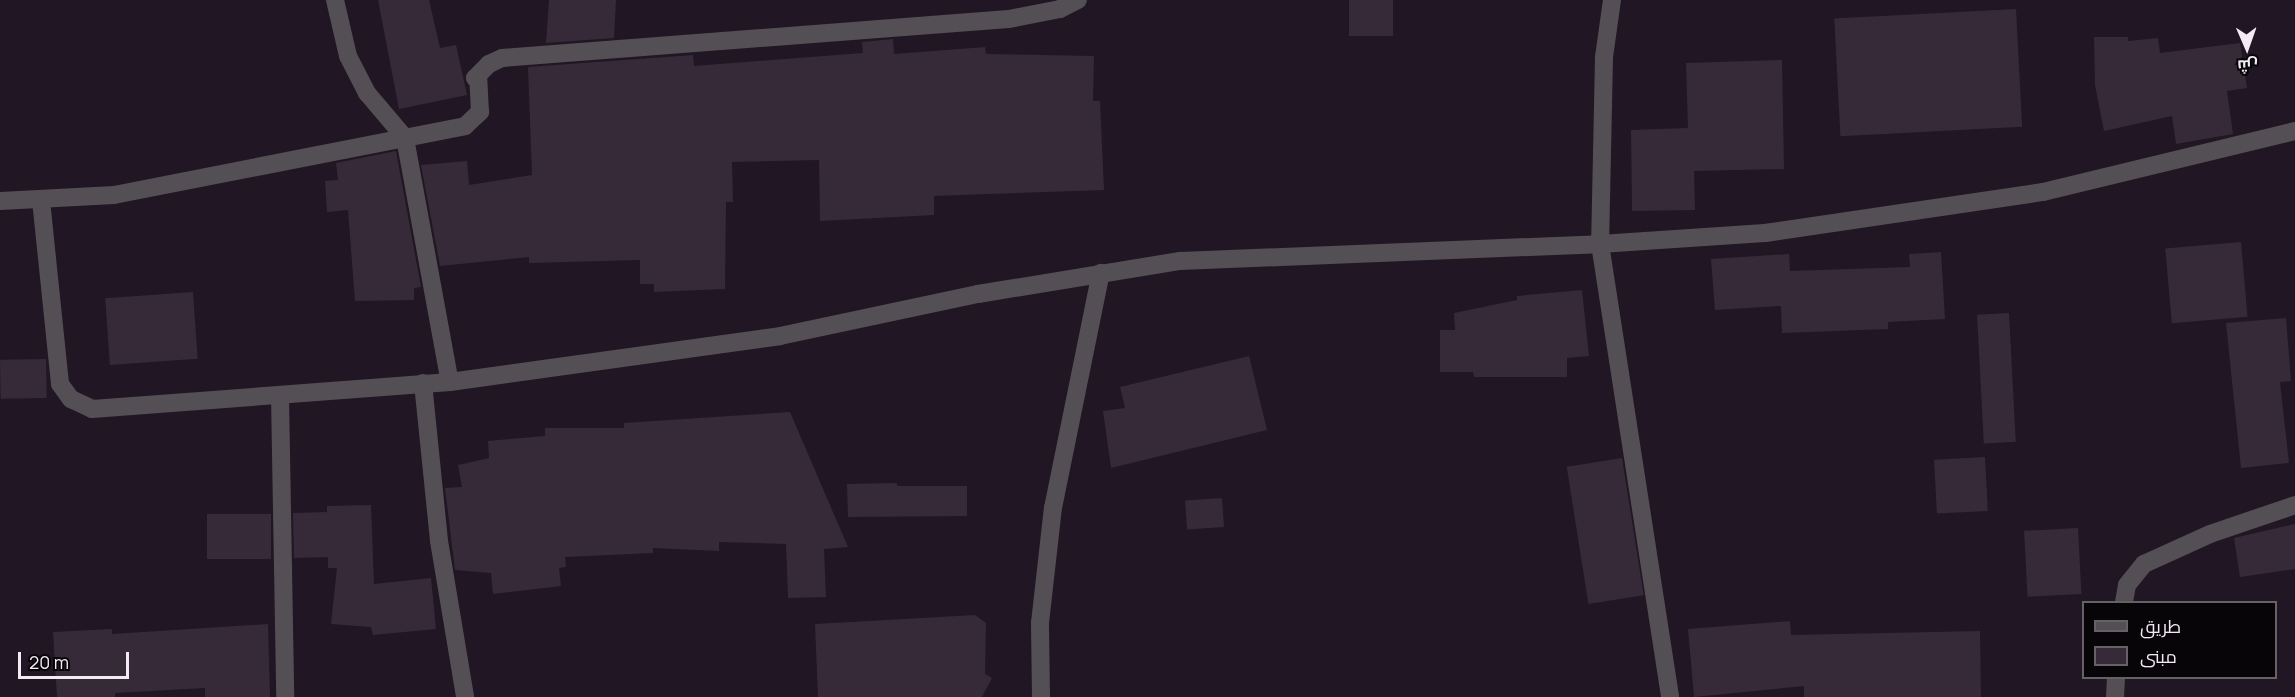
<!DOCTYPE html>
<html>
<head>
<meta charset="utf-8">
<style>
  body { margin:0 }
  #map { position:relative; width:2295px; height:697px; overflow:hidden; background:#211623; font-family:Manrope,Cairo,sans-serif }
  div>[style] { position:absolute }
  .building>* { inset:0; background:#362a38; transform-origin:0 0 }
  .street>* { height:18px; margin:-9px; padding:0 9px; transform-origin:9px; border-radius:9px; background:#544e55 }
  span { translate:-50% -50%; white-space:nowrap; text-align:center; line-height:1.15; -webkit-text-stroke:4.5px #080509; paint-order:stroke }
  .legend { position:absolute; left:2082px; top:601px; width:195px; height:78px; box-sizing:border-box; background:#080509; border:2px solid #666167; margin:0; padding:8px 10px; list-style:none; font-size:18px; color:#f2ebf4 }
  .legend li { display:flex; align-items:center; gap:12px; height:30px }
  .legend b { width:30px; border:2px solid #666167 }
  .north { position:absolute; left:2217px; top:18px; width:60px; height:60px; -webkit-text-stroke:4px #080509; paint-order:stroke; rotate:178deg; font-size:16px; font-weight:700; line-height:24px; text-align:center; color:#f2ebf4 }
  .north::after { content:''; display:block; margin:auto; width:21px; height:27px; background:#f2ebf4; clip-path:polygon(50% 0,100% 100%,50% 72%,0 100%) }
  .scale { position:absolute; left:18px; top:652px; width:111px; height:27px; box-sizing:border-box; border:3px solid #f2ebf4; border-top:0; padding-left:8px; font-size:18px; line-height:21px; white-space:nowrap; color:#f2ebf4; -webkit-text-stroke:4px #080509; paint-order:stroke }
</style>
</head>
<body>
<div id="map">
  <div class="building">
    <i style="clip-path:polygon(378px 0,429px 0,440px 48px,456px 45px,467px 95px,399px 109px)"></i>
    <i style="clip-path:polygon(549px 0,616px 0,614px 38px,546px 43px)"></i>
    <i style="left:1349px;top:0;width:44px;height:36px"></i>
    <i style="left:2016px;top:9px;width:118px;height:182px;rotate:87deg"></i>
    <i style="clip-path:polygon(2094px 37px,2128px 37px,2128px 41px,2158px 38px,2160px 53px,2240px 43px,2247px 88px,2227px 91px,2233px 134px,2176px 144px,2172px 116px,2104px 131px,2095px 85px)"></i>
    <i style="clip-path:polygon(893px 39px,894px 54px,985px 47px,986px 54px,1094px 56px,1093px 101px,1100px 101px,1104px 190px,934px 196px,934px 215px,820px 221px,819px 160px,732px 162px,733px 202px,726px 202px,725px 289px,654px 292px,654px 284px,640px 284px,640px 260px,529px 263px,529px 257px,440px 266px,421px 165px,467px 161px,469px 185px,532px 175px,528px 67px,693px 55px,694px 66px,863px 53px,862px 42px)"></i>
    <i style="clip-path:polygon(1782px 60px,1784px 169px,1694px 171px,1695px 210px,1632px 211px,1631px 130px,1688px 128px,1686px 63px)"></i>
    <i style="clip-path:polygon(396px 151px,421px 287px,414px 288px,414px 300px,355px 301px,348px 210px,327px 212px,325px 181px,338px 180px,336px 163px)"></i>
    <i style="left:2241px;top:242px;width:75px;height:76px;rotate:85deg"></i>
    <i style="clip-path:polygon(1941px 252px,1945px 319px,1888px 322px,1888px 329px,1782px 333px,1781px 306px,1715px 310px,1711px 259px,1789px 254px,1790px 271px,1910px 267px,1909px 254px)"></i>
    <i style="clip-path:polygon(1582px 290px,1589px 356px,1567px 358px,1567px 377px,1474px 377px,1473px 372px,1440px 372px,1440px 330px,1455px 330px,1454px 313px,1517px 300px,1517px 296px)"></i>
    <i style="left:193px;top:292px;width:67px;height:88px;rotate:86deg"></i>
    <i style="left:2009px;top:313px;width:129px;height:32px;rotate:87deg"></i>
    <i style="clip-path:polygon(2286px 318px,2291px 381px,2280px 382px,2289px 463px,2241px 468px,2226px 323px)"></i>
    <i style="clip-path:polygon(1249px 356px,1267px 430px,1111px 468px,1103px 411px,1125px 408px,1120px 387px)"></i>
    <i style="left:46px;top:359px;width:39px;height:46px;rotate:89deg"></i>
    <i style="clip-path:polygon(790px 412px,848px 547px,824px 549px,826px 597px,788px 598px,786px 544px,719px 542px,719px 551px,653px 548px,653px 553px,565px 557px,566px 567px,559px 568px,561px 586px,493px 594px,491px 573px,455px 570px,445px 488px,462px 487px,458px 465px,489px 458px,488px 441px,545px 436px,545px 428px,624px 428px,624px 423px)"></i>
    <i style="left:1985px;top:457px;width:54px;height:51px;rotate:87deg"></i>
    <i style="left:1622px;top:458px;width:139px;height:56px;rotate:81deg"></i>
    <i style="clip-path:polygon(897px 483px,897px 486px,967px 486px,967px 516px,848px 517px,847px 484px)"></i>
    <i style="left:1222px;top:498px;width:29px;height:37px;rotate:86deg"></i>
    <i style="clip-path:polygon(371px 505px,374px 584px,431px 578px,436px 629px,373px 635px,371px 627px,331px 624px,337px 568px,328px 568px,328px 557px,294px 558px,293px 513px,327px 512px,327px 506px)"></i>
    <i style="left:271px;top:514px;width:45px;height:64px;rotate:90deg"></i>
    <i style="clip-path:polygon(2295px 524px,2295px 569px,2240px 577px,2234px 538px)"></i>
    <i style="left:2078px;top:528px;width:66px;height:54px;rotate:87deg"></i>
    <i style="clip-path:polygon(975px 615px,986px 623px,985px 674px,992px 678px,982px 697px,818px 697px,815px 624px)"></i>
    <i style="clip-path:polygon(1790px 621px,1791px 635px,1980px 631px,1981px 697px,1804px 697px,1804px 686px,1694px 697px,1688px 629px)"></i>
    <i style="clip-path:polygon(268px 624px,270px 697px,205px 697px,205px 688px,115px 693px,115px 697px,57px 697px,53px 632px,112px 629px,112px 634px)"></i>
  </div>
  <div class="street">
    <i style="left:335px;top:0;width:57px;rotate:76.9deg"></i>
    <i style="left:348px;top:56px;width:42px;rotate:62.8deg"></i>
    <i style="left:367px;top:93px;width:59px;rotate:49.8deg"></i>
    <i style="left:405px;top:138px;width:248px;rotate:79.6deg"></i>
    <i style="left:1612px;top:0;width:58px;rotate:98deg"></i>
    <i style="left:1604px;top:57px;width:187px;rotate:91.2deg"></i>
    <i style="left:1600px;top:244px;width:458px;rotate:81.2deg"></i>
    <i style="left:41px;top:200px;width:185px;rotate:84.1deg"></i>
    <i style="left:60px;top:384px;width:19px;rotate:54deg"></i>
    <i style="left:71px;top:399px;width:23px;rotate:25deg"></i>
    <i style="left:92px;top:409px;width:359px;rotate:-4.3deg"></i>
    <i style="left:450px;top:382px;width:333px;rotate:-7.9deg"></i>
    <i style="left:780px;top:336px;width:202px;rotate:-12deg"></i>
    <i style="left:978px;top:294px;width:205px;rotate:-9.3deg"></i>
    <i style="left:1180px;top:261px;width:420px;rotate:-2.3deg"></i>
    <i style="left:1600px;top:244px;width:165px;rotate:-3.8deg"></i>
    <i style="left:1765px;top:233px;width:281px;rotate:-8.4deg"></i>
    <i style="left:2043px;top:192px;width:259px;rotate:-13.6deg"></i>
    <i style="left:0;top:201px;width:114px;rotate:-3deg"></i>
    <i style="left:114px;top:195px;width:358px;rotate:-11.1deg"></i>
    <i style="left:465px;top:126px;width:21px;rotate:-43deg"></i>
    <i style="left:480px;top:112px;width:35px;rotate:-93deg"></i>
    <i style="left:478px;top:77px;width:3px;rotate:162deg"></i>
    <i style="left:475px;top:78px;width:20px;rotate:-45deg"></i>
    <i style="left:489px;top:64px;width:14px;rotate:-25deg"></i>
    <i style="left:502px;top:58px;width:508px;rotate:-4.4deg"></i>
    <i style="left:1009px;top:19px;width:52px;rotate:-11.1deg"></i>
    <i style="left:1060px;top:9px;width:20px;rotate:-27deg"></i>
    <i style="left:423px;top:383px;width:159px;rotate:84.2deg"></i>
    <i style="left:439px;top:541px;width:158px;rotate:80.5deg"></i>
    <i style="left:280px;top:396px;width:301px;rotate:89deg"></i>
    <i style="left:2124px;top:602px;width:17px;rotate:-80deg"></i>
    <i style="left:2127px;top:585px;width:27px;rotate:-51deg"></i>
    <i style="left:2144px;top:564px;width:72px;rotate:-24.4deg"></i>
    <i style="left:2210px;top:534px;width:90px;rotate:-18.8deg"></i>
    <i style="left:1041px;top:697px;width:74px;rotate:-90.8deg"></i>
    <i style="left:1040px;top:623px;width:116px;rotate:-83.6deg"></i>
    <i style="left:1053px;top:508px;width:240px;rotate:-78.5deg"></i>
    <i style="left:2115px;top:697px;width:19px;rotate:-87deg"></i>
  </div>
  <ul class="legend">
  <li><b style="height:8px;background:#544e55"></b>طريق</li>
  <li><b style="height:16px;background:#362a38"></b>مبنى</li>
  </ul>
  <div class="north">ش</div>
  <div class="scale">20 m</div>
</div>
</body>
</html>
